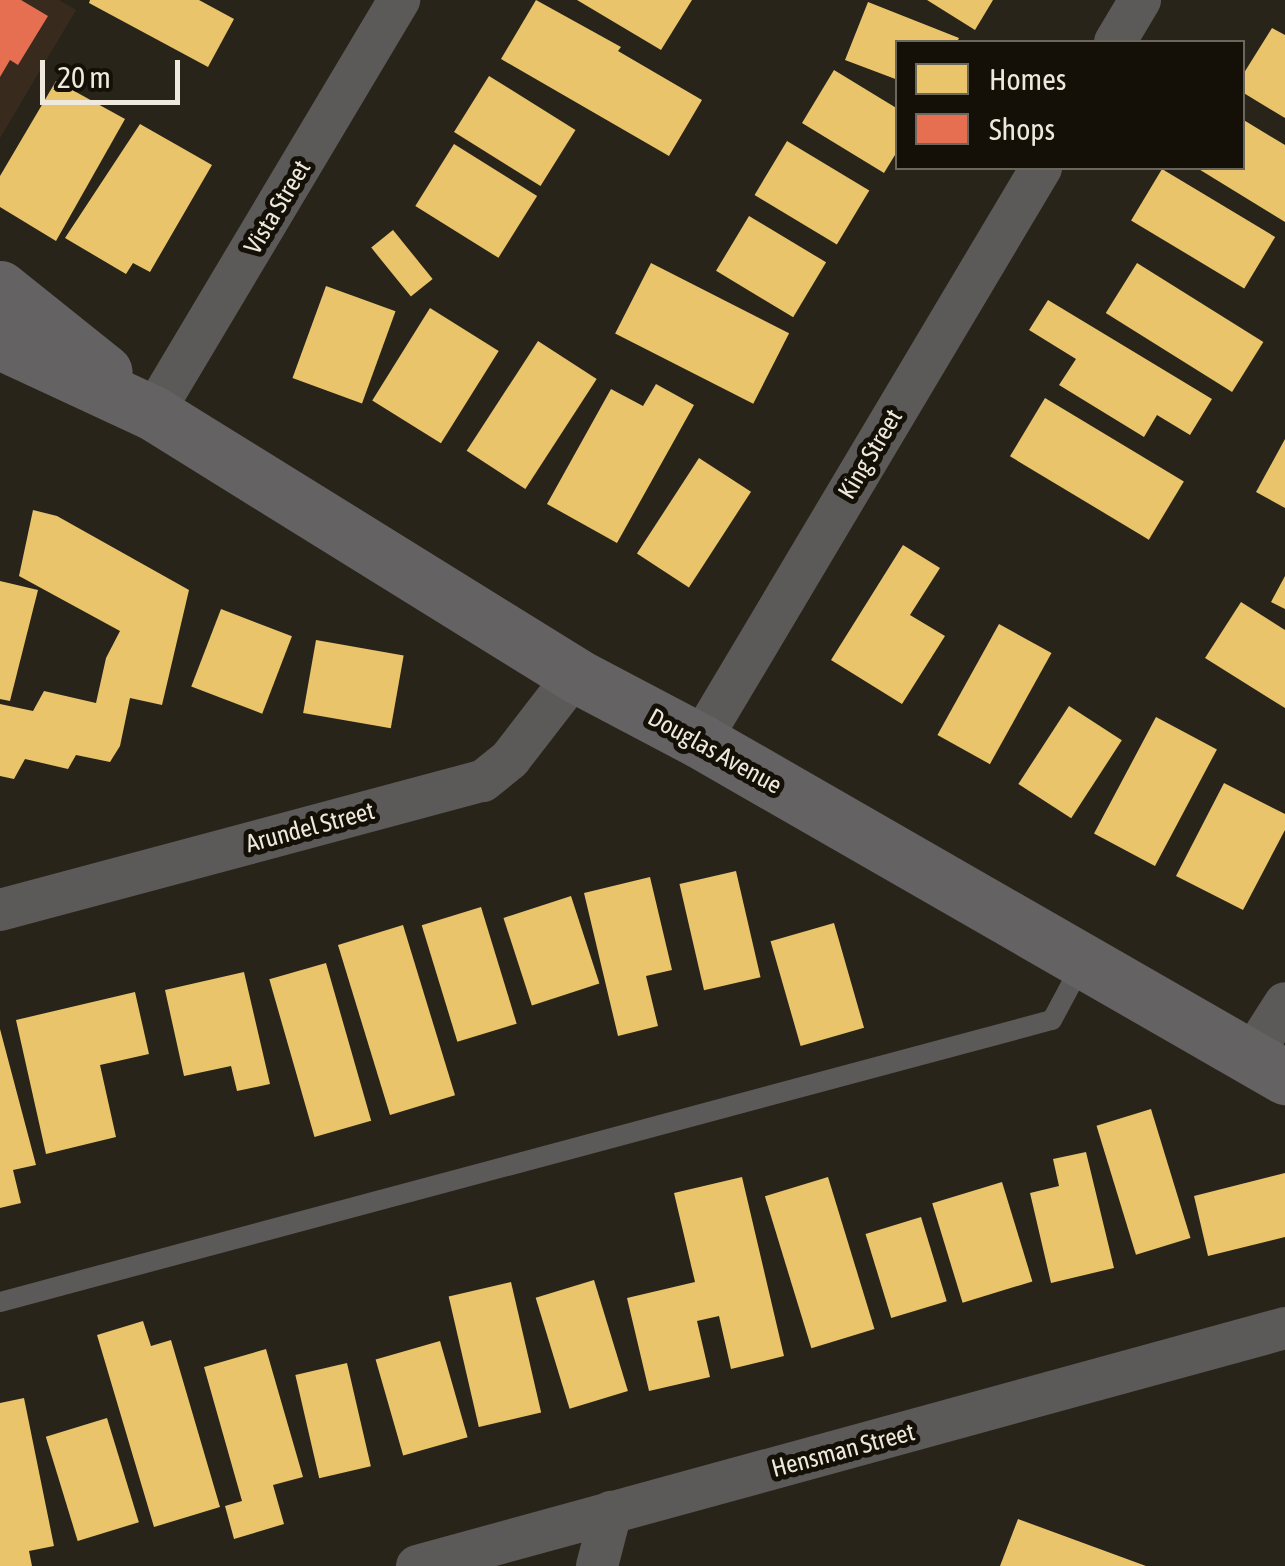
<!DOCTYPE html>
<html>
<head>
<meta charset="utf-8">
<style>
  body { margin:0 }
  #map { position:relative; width:1285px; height:1566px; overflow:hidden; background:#29241a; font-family:"Asap Condensed",sans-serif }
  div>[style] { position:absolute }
  .commercial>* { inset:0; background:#382b1e }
  .homes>* { inset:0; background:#e9c46a; transform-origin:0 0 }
  .shops>* { inset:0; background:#e76f51 }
  .service>* { height:20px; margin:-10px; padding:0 10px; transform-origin:10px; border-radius:10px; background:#5c5959 }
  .minor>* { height:42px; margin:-21px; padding:0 21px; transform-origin:21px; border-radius:21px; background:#5c5959 }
  .primary>* { height:55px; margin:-27.5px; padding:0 27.5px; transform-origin:27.5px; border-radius:27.5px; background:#656263 }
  span { translate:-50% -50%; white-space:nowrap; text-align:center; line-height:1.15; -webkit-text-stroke:10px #141008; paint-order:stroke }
  .street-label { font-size:25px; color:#efe9dd }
  .legend { position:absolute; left:895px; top:40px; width:350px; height:130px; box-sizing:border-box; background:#141008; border:2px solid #6c675d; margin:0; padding:12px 18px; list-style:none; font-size:30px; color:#efe9dd }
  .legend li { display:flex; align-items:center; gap:20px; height:50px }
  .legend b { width:50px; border:2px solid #6c675d }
  .scale { position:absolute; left:40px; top:60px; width:140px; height:45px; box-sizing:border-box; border:5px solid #efe9dd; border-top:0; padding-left:12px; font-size:30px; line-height:35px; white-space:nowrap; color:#efe9dd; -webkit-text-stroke:8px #141008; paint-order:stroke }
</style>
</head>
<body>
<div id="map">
  <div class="commercial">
    <i style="clip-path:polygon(0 0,59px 0,76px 10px,0 138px)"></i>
  </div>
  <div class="homes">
    <i style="clip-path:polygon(90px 0,199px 0,234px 19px,208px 67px,89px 3px)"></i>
    <i style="clip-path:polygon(536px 0,621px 47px,618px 51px,702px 100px,669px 156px,501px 59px)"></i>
    <i style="clip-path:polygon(577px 0,692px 0,661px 50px)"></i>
    <i style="clip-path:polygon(927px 0,993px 0,975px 30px)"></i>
    <i style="clip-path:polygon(868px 2px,959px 38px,957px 42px,898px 42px,898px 80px,845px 60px)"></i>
    <i style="clip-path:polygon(1272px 28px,1285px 35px,1285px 118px,1242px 92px,1242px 76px)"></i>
    <i style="clip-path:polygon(834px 70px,898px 109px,898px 150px,884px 173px,802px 123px)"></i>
    <i style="left:489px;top:76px;width:102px;height:66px;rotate:32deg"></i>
    <i style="clip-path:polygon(56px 81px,125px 119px,56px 241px,0 207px,0 176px)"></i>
    <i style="clip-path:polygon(1242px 119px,1285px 145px,1285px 222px,1197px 168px,1242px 168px)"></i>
    <i style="clip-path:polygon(140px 124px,212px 165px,150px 272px,133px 263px,126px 274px,65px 238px)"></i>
    <i style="left:787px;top:141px;width:96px;height:63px;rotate:31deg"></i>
    <i style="left:454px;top:144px;width:98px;height:73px;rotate:32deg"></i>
    <i style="left:1162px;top:169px;width:132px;height:60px;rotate:31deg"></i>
    <i style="left:749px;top:216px;width:90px;height:64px;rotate:31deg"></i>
    <i style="left:393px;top:230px;width:63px;height:28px;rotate:51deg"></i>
    <i style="left:651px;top:263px;width:155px;height:79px;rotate:27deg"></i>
    <i style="left:1137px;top:263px;width:149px;height:59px;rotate:32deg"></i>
    <i style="left:326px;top:286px;width:74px;height:98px;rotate:20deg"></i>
    <i style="clip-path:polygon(1048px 300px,1212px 399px,1190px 435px,1157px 415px,1144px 437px,1059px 385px,1076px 359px,1029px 330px)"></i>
    <i style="left:430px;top:308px;width:81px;height:109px;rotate:32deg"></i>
    <i style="left:538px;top:341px;width:70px;height:131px;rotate:33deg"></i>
    <i style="clip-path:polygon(656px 384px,694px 405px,617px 543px,547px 504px,611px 389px,643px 406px)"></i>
    <i style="left:1045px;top:398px;width:162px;height:68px;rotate:31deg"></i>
    <i style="clip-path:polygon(1285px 439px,1285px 508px,1256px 492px)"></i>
    <i style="left:699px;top:458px;width:62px;height:114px;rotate:33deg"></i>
    <i style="clip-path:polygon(33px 510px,57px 516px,189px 590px,162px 705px,130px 698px,120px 746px,110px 762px,76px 755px,68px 769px,25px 759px,14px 779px,0 776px,0 704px,33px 711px,44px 691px,96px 703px,106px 658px,120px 631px,19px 576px)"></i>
    <i style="clip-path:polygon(903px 545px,940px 568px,910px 615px,945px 636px,902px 704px,831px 660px)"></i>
    <i style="clip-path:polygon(1285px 576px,1285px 609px,1271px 602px)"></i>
    <i style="clip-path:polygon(0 581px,38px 590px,10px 701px,0 699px)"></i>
    <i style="clip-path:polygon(1241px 602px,1285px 630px,1285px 708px,1205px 658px)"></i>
    <i style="left:221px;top:609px;width:76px;height:83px;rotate:21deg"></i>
    <i style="left:999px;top:624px;width:60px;height:127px;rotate:29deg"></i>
    <i style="left:316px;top:640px;width:89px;height:74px;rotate:10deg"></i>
    <i style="left:1069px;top:706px;width:63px;height:93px;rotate:33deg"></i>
    <i style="left:1156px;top:717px;width:69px;height:132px;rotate:28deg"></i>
    <i style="clip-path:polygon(1224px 783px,1285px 814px,1285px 830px,1243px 910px,1176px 876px)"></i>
    <i style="left:736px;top:871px;width:109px;height:58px;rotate:77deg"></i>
    <i style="clip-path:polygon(650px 877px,672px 970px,646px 976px,658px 1026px,618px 1036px,584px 893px)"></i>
    <i style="left:571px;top:896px;width:92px;height:71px;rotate:72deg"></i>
    <i style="left:481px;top:907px;width:122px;height:62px;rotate:73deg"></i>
    <i style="left:834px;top:923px;width:109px;height:66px;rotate:74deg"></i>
    <i style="left:403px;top:925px;width:178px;height:68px;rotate:73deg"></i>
    <i style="left:326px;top:963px;width:164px;height:59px;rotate:74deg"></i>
    <i style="clip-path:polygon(244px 972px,270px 1084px,237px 1091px,231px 1066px,184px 1076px,165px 990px)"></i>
    <i style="clip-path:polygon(135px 992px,149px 1054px,100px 1065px,116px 1137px,46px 1154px,16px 1020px)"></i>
    <i style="clip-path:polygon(0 1029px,36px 1165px,13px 1170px,21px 1203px,0 1208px)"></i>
    <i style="left:1151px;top:1109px;width:135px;height:57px;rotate:73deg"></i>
    <i style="clip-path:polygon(1086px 1152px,1114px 1268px,1051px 1283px,1030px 1193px,1059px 1186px,1053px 1159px)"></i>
    <i style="clip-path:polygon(1285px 1173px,1285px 1237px,1208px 1256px,1194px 1196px)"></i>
    <i style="clip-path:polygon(742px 1177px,784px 1356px,731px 1369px,719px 1316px,697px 1321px,710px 1377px,649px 1391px,627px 1298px,695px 1282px,674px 1193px)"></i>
    <i style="left:828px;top:1177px;width:159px;height:66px;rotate:73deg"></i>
    <i style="left:1002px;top:1182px;width:104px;height:73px;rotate:73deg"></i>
    <i style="left:921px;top:1217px;width:88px;height:58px;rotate:73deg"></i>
    <i style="left:594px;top:1280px;width:116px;height:61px;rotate:73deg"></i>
    <i style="left:511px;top:1282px;width:134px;height:64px;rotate:77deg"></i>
    <i style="clip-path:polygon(143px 1321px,151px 1346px,171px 1340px,220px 1507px,154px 1527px,97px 1335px)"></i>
    <i style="left:440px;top:1341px;width:100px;height:67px;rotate:74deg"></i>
    <i style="clip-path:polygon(266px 1349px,303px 1477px,273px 1485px,284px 1524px,234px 1539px,225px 1506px,242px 1501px,204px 1367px)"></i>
    <i style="left:347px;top:1363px;width:106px;height:53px;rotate:77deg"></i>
    <i style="clip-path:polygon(24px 1398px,54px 1546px,29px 1551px,32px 1566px,0 1566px,0 1403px)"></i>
    <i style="left:107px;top:1418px;width:109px;height:64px;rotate:73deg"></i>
    <i style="clip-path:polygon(1018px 1519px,1146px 1566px,1000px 1566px)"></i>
  </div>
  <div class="shops">
    <i style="clip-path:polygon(0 0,21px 0,48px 16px,18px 65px,10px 60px,0 77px)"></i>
  </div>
  <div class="service">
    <i style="left:0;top:1302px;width:1089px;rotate:-15.01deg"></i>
    <i style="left:1052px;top:1020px;width:64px;rotate:-61.8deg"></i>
  </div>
  <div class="minor">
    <i style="left:1115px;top:42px;width:49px;rotate:-59.2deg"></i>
    <i style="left:153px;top:413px;width:481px;rotate:-59.2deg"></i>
    <i style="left:700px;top:741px;width:667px;rotate:-59.24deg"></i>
    <i style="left:0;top:910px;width:500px;rotate:-15deg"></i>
    <i style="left:483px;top:781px;width:35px;rotate:-39deg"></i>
    <i style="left:510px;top:759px;width:106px;rotate:-52.3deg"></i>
    <i style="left:1250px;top:1058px;width:65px;rotate:-57.5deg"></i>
    <i style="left:417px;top:1566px;width:900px;rotate:-15.33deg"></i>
    <i style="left:597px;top:1566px;width:56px;rotate:-75.5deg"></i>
  </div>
  <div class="primary">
    <i style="left:0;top:288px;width:134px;rotate:38.7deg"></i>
    <i style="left:0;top:342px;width:169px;rotate:24.9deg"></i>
    <i style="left:153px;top:413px;width:497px;rotate:31.8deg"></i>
    <i style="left:575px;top:675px;width:141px;rotate:27.8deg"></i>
    <i style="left:700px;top:741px;width:675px;rotate:29.87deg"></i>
  </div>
  <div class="street-label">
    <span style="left:277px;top:207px;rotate:-59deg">Vista Street</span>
    <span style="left:870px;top:454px;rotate:-59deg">King Street</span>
    <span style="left:715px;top:751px;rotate:29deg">Douglas Avenue</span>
    <span style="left:310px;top:827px;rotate:-15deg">Arundel Street</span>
    <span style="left:843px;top:1450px;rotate:-15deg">Hensman Street</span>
  </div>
  <ul class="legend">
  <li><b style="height:28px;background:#e9c46a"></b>Homes</li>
  <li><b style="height:28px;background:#e76f51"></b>Shops</li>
  </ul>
  <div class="scale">20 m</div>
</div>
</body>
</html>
